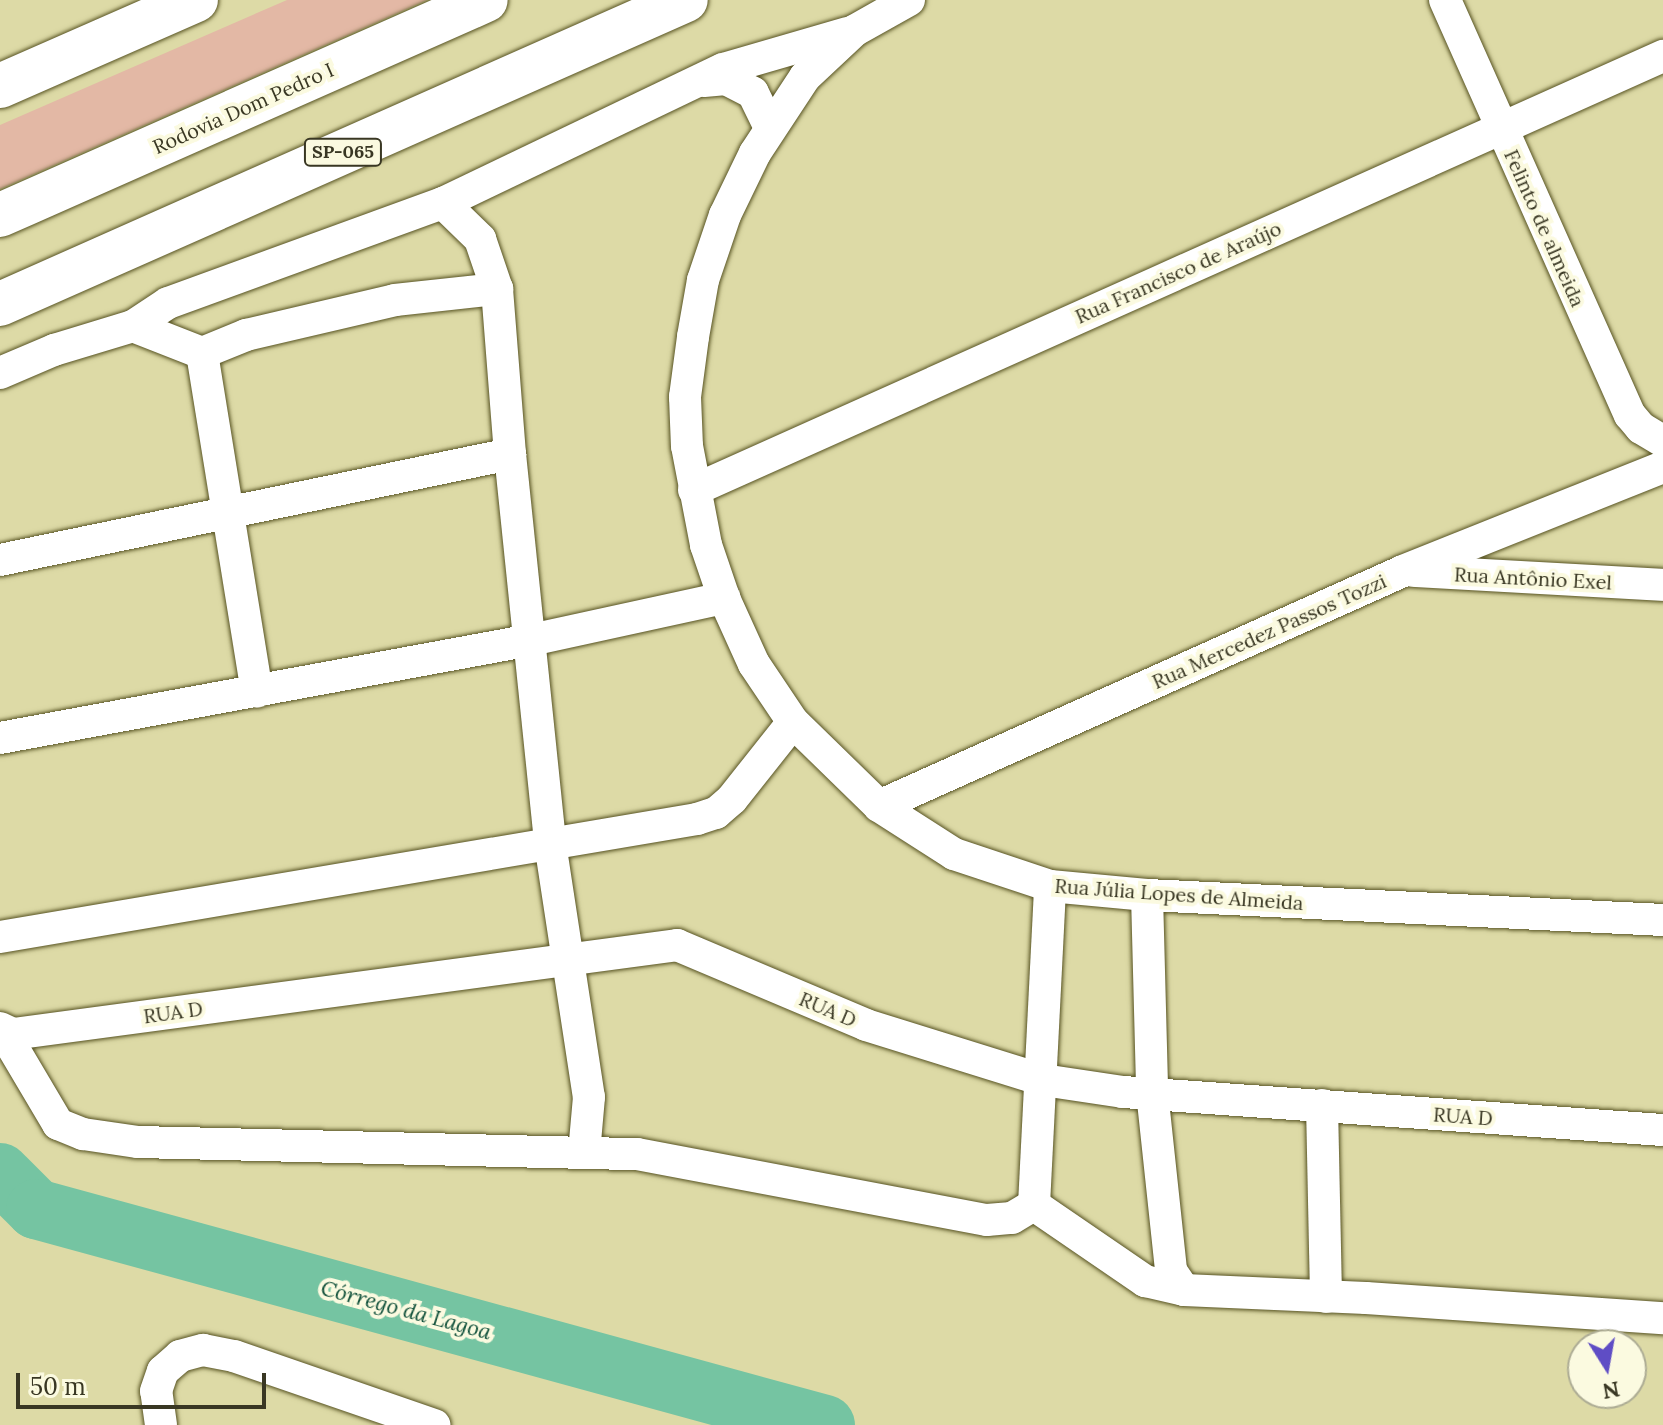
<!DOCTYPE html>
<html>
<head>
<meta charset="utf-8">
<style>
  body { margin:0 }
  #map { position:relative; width:1663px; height:1425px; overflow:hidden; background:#dddaa6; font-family:Lora,serif }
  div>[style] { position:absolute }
  .green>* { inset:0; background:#e3b8a5 }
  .river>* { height:60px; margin:-30px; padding:0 30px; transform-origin:30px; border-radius:30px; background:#75c4a2 }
  .roads { filter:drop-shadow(0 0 2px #575322) drop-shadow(0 0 2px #575322) }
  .street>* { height:32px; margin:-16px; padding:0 16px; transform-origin:16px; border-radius:16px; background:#fff }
  .highway>* { height:44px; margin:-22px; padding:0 22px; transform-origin:22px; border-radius:22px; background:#fff }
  span { translate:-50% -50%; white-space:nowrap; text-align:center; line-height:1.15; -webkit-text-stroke:8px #fbfae0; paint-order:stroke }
  .shield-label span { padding:2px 6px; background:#fbfae0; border:2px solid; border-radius:6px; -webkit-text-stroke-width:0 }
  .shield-label { font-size:18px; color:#393723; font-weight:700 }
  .street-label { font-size:20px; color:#393723 }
  .water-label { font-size:22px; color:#10503a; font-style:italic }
  .north { position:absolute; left:1567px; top:1329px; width:80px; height:80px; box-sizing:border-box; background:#fbfae0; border:2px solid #adac94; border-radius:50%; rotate:169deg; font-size:22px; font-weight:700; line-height:32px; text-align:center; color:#393723 }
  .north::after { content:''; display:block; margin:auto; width:28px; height:36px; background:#5f4dc5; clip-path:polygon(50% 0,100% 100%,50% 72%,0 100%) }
  .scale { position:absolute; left:16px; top:1373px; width:250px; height:36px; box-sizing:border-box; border:4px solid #393723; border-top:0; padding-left:10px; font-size:24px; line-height:28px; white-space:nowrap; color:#393723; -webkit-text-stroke:6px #fbfae0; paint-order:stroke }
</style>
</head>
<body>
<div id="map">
  <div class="green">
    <i style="clip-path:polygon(287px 0,427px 0,0 189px,0 125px)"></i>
  </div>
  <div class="river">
    <i style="left:0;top:1173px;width:51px;rotate:45deg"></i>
    <i style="left:36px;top:1209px;width:818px;rotate:15.31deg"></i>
  </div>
  <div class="roads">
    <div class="street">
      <i style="left:909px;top:0;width:63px;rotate:150.6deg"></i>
      <i style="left:854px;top:31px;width:67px;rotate:136.8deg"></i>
      <i style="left:805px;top:77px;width:91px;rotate:123.3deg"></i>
      <i style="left:755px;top:153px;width:69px;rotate:115.8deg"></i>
      <i style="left:725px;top:215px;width:69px;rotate:108.7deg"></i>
      <i style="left:703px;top:280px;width:58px;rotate:100deg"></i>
      <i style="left:693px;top:337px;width:61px;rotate:97.6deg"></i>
      <i style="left:685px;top:397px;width:49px;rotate:87.7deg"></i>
      <i style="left:687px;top:446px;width:101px;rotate:79.1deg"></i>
      <i style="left:706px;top:545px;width:56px;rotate:71.2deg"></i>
      <i style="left:724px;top:598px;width:72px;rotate:65.6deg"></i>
      <i style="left:754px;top:664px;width:70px;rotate:56.1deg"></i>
      <i style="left:793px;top:722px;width:120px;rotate:44.3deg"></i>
      <i style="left:879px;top:806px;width:89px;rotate:32.6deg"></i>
      <i style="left:954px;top:854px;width:101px;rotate:18.4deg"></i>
      <i style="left:1050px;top:886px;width:97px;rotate:5.3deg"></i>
      <i style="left:1147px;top:895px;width:517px;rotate:2.77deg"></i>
      <i style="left:1445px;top:0;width:454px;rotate:66deg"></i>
      <i style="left:1630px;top:415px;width:17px;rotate:50deg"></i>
      <i style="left:1641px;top:428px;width:26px;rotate:31deg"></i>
      <i style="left:704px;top:81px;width:22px;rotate:-5deg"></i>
      <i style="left:726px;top:79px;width:30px;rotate:27deg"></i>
      <i style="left:753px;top:93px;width:39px;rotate:64deg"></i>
      <i style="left:443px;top:203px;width:52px;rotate:44.2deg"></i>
      <i style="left:480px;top:239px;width:53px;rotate:71.2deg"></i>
      <i style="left:497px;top:289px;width:166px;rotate:85.5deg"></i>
      <i style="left:510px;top:454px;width:391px;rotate:84.1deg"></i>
      <i style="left:550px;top:843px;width:257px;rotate:81.3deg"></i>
      <i style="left:589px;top:1097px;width:56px;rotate:95.1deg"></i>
      <i style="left:133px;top:326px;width:74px;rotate:21.4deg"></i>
      <i style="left:202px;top:353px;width:48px;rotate:-22.2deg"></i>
      <i style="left:246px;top:335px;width:153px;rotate:-13.2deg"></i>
      <i style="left:395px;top:300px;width:103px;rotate:-6.2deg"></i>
      <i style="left:202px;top:353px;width:343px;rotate:80.8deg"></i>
      <i style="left:0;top:373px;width:59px;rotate:-23.1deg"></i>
      <i style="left:54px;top:350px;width:83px;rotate:-16.9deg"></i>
      <i style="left:133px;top:326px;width:42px;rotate:-33.3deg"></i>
      <i style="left:168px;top:303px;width:293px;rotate:-20deg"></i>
      <i style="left:443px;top:203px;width:310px;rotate:-25.6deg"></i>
      <i style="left:723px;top:69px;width:129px;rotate:-16.2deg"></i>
      <i style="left:694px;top:490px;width:1062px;rotate:-24.13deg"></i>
      <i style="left:0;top:560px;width:521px;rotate:-11.74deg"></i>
      <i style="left:1414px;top:571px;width:249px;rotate:3.2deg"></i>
      <i style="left:0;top:738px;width:540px;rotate:-10.46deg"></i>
      <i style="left:531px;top:640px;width:198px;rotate:-12.3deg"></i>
      <i style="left:879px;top:806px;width:574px;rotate:-24.15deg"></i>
      <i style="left:1403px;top:571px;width:280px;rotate:-21.8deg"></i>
      <i style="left:1147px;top:895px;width:197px;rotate:88.5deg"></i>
      <i style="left:1152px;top:1092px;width:180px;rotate:83.9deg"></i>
      <i style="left:1171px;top:1271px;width:23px;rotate:56deg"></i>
      <i style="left:1184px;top:1290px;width:182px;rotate:2.5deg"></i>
      <i style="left:1366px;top:1298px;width:298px;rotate:3.9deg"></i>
      <i style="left:0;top:937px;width:707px;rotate:-9.61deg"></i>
      <i style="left:697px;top:819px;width:20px;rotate:-18deg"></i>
      <i style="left:716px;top:813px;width:21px;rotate:-41deg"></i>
      <i style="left:732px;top:799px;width:98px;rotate:-51.6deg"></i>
      <i style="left:0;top:1028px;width:14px;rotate:25deg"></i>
      <i style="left:13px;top:1034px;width:670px;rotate:-7.63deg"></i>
      <i style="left:677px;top:945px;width:205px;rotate:22.9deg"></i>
      <i style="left:866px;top:1025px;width:185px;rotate:17.3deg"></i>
      <i style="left:1043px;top:1080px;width:81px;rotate:8.5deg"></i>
      <i style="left:1123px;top:1092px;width:541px;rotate:4.03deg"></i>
      <i style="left:3px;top:1031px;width:108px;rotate:59.4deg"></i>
      <i style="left:58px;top:1124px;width:27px;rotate:22deg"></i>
      <i style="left:83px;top:1134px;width:56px;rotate:8.3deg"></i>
      <i style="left:138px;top:1142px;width:499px;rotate:1.4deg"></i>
      <i style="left:637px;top:1154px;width:356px;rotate:10.7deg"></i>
      <i style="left:987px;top:1220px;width:25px;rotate:-5deg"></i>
      <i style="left:1012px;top:1218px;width:26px;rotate:-31deg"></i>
      <i style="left:1322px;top:1105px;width:192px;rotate:88.8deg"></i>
      <i style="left:1034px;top:1205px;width:319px;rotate:-87.1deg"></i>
      <i style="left:1034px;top:1205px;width:135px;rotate:34.4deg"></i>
      <i style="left:1145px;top:1281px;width:40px;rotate:13deg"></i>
      <i style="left:161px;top:1425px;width:34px;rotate:-98deg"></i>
      <i style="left:156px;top:1391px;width:21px;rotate:-71deg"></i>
      <i style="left:163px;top:1371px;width:23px;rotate:-41deg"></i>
      <i style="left:180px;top:1356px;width:24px;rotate:-15deg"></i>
      <i style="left:203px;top:1350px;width:32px;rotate:11deg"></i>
      <i style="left:234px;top:1356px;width:212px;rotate:19deg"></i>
    </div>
    <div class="highway">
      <i style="left:0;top:86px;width:214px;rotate:-23.7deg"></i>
      <i style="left:0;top:215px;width:531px;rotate:-23.86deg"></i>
      <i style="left:0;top:304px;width:750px;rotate:-23.9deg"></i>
    </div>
  </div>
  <div class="shield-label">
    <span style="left:343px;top:152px">SP-065</span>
  </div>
  <div class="street-label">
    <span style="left:243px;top:108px;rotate:-24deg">Rodovia Dom Pedro I</span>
    <span style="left:1545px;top:228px;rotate:66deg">Felinto de almeida</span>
    <span style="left:1178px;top:272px;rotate:-24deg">Rua Francisco de Araújo</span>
    <span style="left:1533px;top:578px;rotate:3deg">Rua Antônio Exel</span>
    <span style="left:1269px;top:631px;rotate:-24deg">Rua Mercedez Passos Tozzi</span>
    <span style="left:1179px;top:894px;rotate:4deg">Rua Júlia Lopes de Almeida</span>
    <span style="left:828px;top:1009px;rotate:23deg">RUA D</span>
    <span style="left:173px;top:1012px;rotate:-8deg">RUA D</span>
    <span style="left:1463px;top:1116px;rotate:4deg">RUA D</span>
  </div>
  <div class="water-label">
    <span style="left:406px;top:1310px;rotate:15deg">Córrego da Lagoa</span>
  </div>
  <div class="north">N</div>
  <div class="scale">50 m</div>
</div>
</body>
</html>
